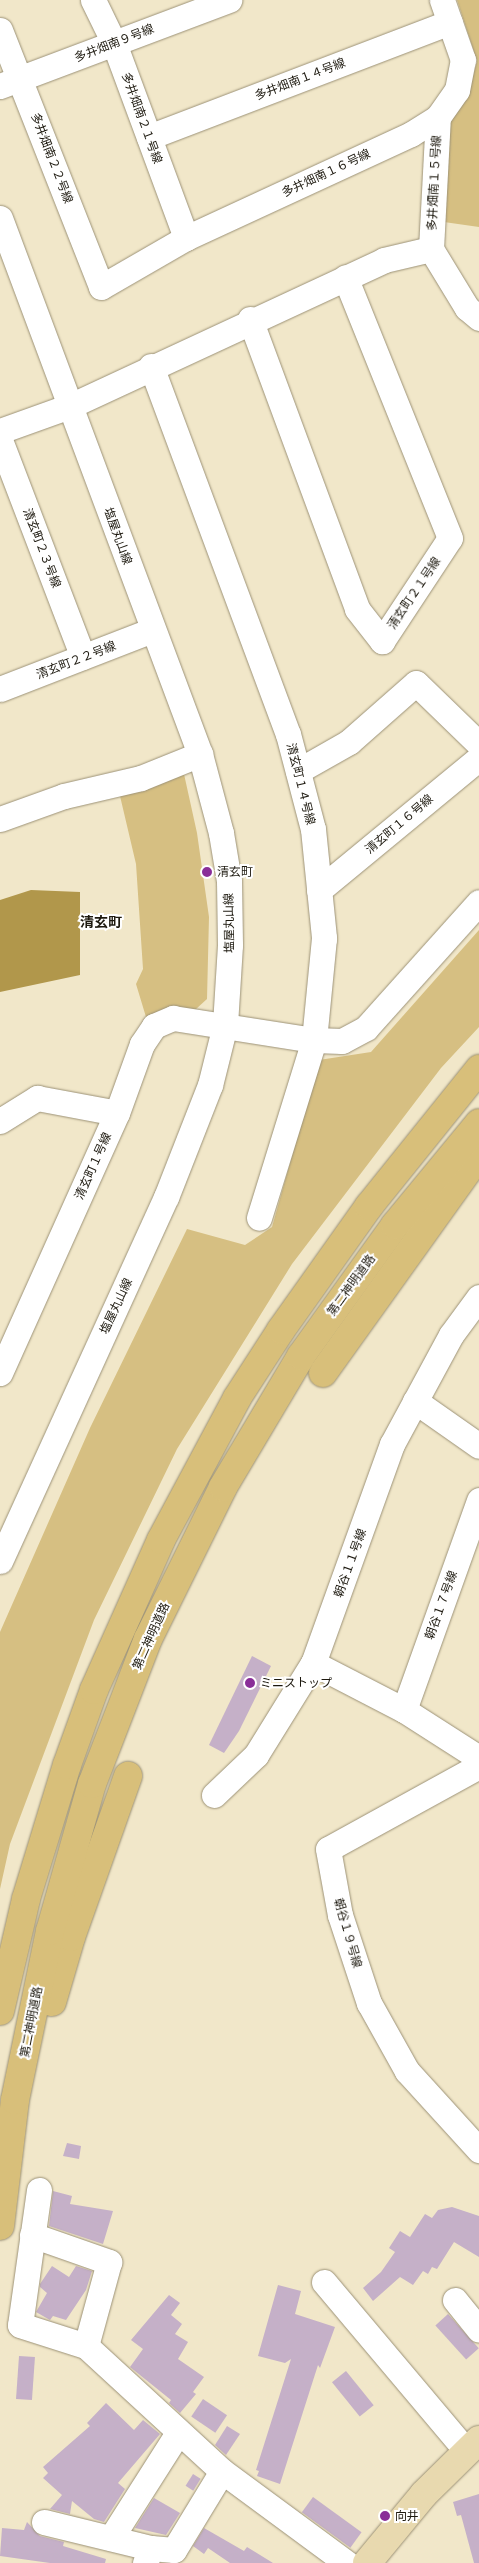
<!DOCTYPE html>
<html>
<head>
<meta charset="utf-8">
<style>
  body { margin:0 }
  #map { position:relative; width:479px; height:2563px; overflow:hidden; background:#f1e7c9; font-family:Lato,"Noto Sans JP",sans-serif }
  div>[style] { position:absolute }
  .green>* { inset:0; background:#d6bf82 }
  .water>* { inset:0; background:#b1974b }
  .building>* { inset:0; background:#c5b0c8; transform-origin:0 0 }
  .roads { filter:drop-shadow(0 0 1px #9c9277) drop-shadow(0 0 1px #9c9277) }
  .minor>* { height:25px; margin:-12.5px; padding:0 12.5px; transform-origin:12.5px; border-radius:12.5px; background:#fff }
  .major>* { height:28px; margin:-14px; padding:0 14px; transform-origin:14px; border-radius:14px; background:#e8d9af }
  .highway>* { height:28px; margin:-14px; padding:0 14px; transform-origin:14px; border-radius:14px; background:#d8bf7a }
  .dots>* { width:14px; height:14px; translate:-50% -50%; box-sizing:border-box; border:2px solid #fff; border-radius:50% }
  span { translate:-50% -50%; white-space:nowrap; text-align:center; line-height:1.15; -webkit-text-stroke:4px #fff; paint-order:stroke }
  .street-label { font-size:12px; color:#1d190f }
  .poi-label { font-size:12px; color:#1d190f }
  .left { translate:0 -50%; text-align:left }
  .neighbourhood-label { font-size:14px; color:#1d190f; font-weight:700 }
</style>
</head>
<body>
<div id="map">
  <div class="green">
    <i style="clip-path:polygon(457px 0,479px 0,479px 227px,444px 222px,448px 121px,469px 90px,477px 61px)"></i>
    <i style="clip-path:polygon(184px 774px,197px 833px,209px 917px,207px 999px,196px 1009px,172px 1008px,146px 1017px,136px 984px,143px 969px,136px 864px,120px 796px)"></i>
    <i style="clip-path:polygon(479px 930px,479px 1027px,441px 1068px,292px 1264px,177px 1449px,94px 1620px,10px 1844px,0 1889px,0 1632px,90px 1428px,187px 1229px,245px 1245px,272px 1227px,319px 1060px,371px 1052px)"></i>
  </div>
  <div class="water">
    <i style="clip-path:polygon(31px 890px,80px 892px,80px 975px,0 992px,0 900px)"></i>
  </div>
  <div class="building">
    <i style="clip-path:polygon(252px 1656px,271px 1666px,239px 1731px,224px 1753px,209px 1745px)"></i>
    <i style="clip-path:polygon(67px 2143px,81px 2146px,79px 2159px,63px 2156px)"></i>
    <i style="clip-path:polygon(53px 2191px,72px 2196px,70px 2204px,113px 2211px,103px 2244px,49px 2226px)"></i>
    <i style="clip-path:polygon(452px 2207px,479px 2216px,479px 2257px,454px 2242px,437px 2269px,432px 2267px,428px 2274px,423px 2271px,413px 2285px,400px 2277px,373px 2301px,363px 2288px,381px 2272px,395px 2252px,389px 2248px,400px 2231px,410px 2237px,425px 2214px,432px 2218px,438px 2210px)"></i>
    <i style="clip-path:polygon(52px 2266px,69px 2277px,76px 2266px,92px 2271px,86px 2290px,66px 2320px,53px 2316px,50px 2320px,36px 2312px,47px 2293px,40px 2287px,40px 2284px)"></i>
    <i style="clip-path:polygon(278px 2285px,301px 2291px,295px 2314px,335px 2327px,320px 2368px,318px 2365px,280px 2484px,257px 2476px,259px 2471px,256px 2470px,291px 2359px,285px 2363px,258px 2356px)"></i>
    <i style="clip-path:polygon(169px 2295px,180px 2303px,171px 2315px,182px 2324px,175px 2334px,188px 2342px,178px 2359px,204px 2377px,193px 2392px,196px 2394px,180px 2413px,169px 2403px,171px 2400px,130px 2367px,143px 2349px,131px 2340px)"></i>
    <i style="left:448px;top:2314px;width:46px;height:17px;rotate:48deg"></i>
    <i style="left:19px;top:2356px;width:16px;height:43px;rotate:4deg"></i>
    <i style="left:346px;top:2371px;width:44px;height:18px;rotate:51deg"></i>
    <i style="left:203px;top:2399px;width:29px;height:21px;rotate:34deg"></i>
    <i style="clip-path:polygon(106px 2403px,134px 2430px,143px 2420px,160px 2434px,118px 2483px,125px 2489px,104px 2522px,94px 2519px,72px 2501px,70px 2514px,50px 2509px,62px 2495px,43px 2478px,48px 2473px,43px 2467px,90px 2426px,87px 2423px)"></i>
    <i style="clip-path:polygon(227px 2426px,240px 2434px,226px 2455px,215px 2445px)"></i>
    <i style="left:193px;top:2474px;width:9px;height:14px;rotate:32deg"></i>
    <i style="clip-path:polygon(479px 2494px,479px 2563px,474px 2563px,461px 2515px,457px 2516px,453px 2502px)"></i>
    <i style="left:313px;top:2497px;width:60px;height:19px;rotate:36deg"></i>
    <i style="clip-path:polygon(154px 2498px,180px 2513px,166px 2535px,135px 2528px)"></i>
    <i style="clip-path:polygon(27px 2522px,40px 2536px,64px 2542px,63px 2546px,106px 2559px,105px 2563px,50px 2563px,0 2556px,2px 2528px,24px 2530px)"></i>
    <i style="clip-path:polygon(204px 2528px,244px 2551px,247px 2547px,273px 2563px,230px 2563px,208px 2548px,204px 2554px,193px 2546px)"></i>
  </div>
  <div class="roads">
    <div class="minor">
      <i style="left:93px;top:0;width:48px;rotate:64deg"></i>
      <i style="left:114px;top:43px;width:208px;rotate:69.7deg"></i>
      <i style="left:0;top:30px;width:276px;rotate:68.5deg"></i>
      <i style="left:101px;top:287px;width:98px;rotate:-30deg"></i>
      <i style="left:186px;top:238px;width:248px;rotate:-24.8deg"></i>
      <i style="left:411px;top:134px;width:32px;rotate:-32deg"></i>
      <i style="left:438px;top:117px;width:33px;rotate:-55deg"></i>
      <i style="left:457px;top:90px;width:31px;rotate:-79deg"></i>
      <i style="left:463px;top:60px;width:64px;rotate:-109.3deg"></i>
      <i style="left:0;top:86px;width:245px;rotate:-20.6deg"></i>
      <i style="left:149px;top:137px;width:322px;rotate:-20.9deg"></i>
      <i style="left:0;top:218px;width:572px;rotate:69.54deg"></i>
      <i style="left:200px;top:754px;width:82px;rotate:75.1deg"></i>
      <i style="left:221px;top:833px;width:49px;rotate:80.5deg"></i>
      <i style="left:229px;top:881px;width:64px;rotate:89.1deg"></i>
      <i style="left:230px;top:945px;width:80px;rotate:93.6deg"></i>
      <i style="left:225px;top:1025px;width:62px;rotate:104deg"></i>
      <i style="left:210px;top:1085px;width:120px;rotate:111.4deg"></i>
      <i style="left:166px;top:1197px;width:400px;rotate:114.5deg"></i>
      <i style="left:431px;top:249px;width:132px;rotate:-87deg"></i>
      <i style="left:250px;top:319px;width:309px;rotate:69.7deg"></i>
      <i style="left:357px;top:609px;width:41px;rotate:52deg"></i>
      <i style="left:382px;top:641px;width:123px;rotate:-56.6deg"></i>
      <i style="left:450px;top:538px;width:281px;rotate:-111.9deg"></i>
      <i style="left:151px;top:366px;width:393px;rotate:69.6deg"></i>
      <i style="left:288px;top:734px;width:98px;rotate:75.3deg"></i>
      <i style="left:313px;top:829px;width:110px;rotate:84.2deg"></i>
      <i style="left:324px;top:938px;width:102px;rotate:95.6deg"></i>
      <i style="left:314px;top:1040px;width:186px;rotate:107.2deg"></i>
      <i style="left:0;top:431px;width:74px;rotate:-19.7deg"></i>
      <i style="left:70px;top:406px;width:346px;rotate:-24.9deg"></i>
      <i style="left:384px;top:260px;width:48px;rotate:-13.2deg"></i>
      <i style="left:431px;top:249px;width:69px;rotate:58.6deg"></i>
      <i style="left:467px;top:308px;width:16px;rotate:40deg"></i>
      <i style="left:0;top:440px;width:232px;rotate:69.1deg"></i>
      <i style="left:0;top:689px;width:163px;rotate:-21.2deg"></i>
      <i style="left:298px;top:771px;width:59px;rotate:-29.6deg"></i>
      <i style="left:349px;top:742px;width:89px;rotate:-41.4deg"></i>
      <i style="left:416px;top:683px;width:88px;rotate:44.1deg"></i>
      <i style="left:0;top:819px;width:68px;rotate:-19.8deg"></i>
      <i style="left:64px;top:796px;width:79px;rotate:-13.2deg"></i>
      <i style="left:141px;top:778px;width:64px;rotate:-22.1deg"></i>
      <i style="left:319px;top:890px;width:207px;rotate:-39.5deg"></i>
      <i style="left:0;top:1121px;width:44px;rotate:-31.9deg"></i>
      <i style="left:37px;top:1098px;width:81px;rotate:10.6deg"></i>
      <i style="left:479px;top:1297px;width:47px;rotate:126.4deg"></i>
      <i style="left:451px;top:1335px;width:124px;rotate:118.4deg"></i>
      <i style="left:392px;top:1444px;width:233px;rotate:109.8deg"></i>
      <i style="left:313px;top:1663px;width:102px;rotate:27.3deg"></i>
      <i style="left:404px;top:1710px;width:89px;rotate:32.6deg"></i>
      <i style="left:0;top:1373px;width:285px;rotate:-65.8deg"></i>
      <i style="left:117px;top:1113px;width:73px;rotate:-70.1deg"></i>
      <i style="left:142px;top:1044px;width:22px;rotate:-56deg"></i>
      <i style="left:154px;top:1026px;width:21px;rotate:-23deg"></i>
      <i style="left:173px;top:1018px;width:143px;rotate:8.9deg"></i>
      <i style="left:314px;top:1040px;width:28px;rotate:2deg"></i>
      <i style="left:342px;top:1041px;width:27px;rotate:-28deg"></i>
      <i style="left:366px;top:1028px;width:169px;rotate:-48.1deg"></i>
      <i style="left:415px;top:1401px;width:78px;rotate:35.1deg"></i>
      <i style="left:404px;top:1710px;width:223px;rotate:-70.3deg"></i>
      <i style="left:479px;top:1766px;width:172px;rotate:151.2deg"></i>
      <i style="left:328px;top:1849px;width:67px;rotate:79.7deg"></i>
      <i style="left:340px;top:1915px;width:93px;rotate:71.8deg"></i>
      <i style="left:369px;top:2003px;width:78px;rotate:60.8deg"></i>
      <i style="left:407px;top:2071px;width:107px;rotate:47.7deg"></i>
      <i style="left:214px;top:1795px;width:58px;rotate:-43.6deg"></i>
      <i style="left:256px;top:1755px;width:108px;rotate:-58.2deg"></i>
      <i style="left:39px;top:2190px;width:136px;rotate:98deg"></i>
      <i style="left:20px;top:2325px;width:69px;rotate:17.7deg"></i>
      <i style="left:86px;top:2346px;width:185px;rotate:42.6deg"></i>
      <i style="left:222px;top:2471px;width:155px;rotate:36.4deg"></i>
      <i style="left:32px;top:2235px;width:82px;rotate:19.3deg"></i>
      <i style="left:109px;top:2262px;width:87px;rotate:105.3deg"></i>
      <i style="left:324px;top:2282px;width:222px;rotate:49.9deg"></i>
      <i style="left:455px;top:2300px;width:38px;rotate:51deg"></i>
      <i style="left:44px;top:2522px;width:110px;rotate:13.7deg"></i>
      <i style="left:111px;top:2538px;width:125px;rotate:-57.5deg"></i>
      <i style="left:145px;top:2563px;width:16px;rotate:-68deg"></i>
      <i style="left:151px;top:2548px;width:23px;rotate:5deg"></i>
      <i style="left:174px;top:2550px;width:92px;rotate:-58.7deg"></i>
    </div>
    <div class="major">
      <i style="left:367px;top:2563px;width:89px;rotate:-50.4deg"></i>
      <i style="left:424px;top:2494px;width:77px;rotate:-44.5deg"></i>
    </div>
    <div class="highway">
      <i style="left:323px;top:1373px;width:268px;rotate:-54.4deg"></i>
      <i style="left:52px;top:2002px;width:68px;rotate:-73.7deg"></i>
      <i style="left:71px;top:1937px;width:171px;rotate:-70.5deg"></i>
      <i style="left:0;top:2011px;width:115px;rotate:-76.9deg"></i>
      <i style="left:26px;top:1899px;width:140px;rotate:-73deg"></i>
      <i style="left:67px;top:1765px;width:80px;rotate:-70.2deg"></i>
      <i style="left:94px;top:1690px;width:164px;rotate:-65.9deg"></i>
      <i style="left:161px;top:1540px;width:161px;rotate:-61.8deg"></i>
      <i style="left:237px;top:1398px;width:81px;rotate:-57.1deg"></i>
      <i style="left:281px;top:1330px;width:152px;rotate:-54.6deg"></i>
      <i style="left:369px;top:1206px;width:176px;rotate:-51.2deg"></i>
      <i style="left:0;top:2226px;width:127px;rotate:-83.2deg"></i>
      <i style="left:15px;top:2100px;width:173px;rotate:-78.3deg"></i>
      <i style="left:50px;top:1931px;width:153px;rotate:-74.1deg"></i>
      <i style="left:92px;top:1784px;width:155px;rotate:-68.9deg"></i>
      <i style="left:148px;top:1639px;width:169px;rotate:-63.7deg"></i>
      <i style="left:223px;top:1487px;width:152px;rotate:-59.2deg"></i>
      <i style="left:301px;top:1356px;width:161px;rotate:-54.3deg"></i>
      <i style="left:395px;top:1225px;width:132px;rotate:-50.5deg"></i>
    </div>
  </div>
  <div class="dots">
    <i style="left:207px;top:872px;background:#8a2e98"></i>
    <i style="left:250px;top:1683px;background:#8a2e98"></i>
    <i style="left:385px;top:2516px;background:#8a2e98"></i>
  </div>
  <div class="street-label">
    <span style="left:114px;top:43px;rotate:-21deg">多井畑南９号線</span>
    <span style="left:300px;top:79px;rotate:-21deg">多井畑南１４号線</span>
    <span style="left:142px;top:118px;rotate:70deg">多井畑南２１号線</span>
    <span style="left:52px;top:158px;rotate:69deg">多井畑南２２号線</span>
    <span style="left:326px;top:173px;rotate:-25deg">多井畑南１６号線</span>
    <span style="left:434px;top:183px;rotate:-87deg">多井畑南１５号線</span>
    <span style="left:118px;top:536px;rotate:70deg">塩屋丸山線</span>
    <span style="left:42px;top:548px;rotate:69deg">清玄町２３号線</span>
    <span style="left:414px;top:593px;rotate:-56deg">清玄町２１号線</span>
    <span style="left:76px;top:660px;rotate:-21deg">清玄町２２号線</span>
    <span style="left:301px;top:784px;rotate:76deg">清玄町１４号線</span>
    <span style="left:399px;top:824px;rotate:-40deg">清玄町１６号線</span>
    <span style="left:229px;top:923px;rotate:-91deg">塩屋丸山線</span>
    <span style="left:93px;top:1166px;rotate:-66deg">清玄町１号線</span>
    <span style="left:351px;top:1285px;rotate:-54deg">第二神明道路</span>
    <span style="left:116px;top:1306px;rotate:-65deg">塩屋丸山線</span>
    <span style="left:350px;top:1563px;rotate:-70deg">朝谷１１号線</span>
    <span style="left:441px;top:1605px;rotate:-70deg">朝谷１７号線</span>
    <span style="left:151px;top:1636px;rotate:-66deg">第二神明道路</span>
    <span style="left:348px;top:1933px;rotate:74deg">朝谷１９号線</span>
    <span style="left:31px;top:2022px;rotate:-79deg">第二神明道路</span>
  </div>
  <div class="poi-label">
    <span class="left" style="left:217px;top:872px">清玄町</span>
    <span class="left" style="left:260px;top:1683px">ミニストップ</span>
    <span class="left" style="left:395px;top:2516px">向井</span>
  </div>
  <div class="neighbourhood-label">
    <span style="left:101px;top:922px">清玄町</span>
  </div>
</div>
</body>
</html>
